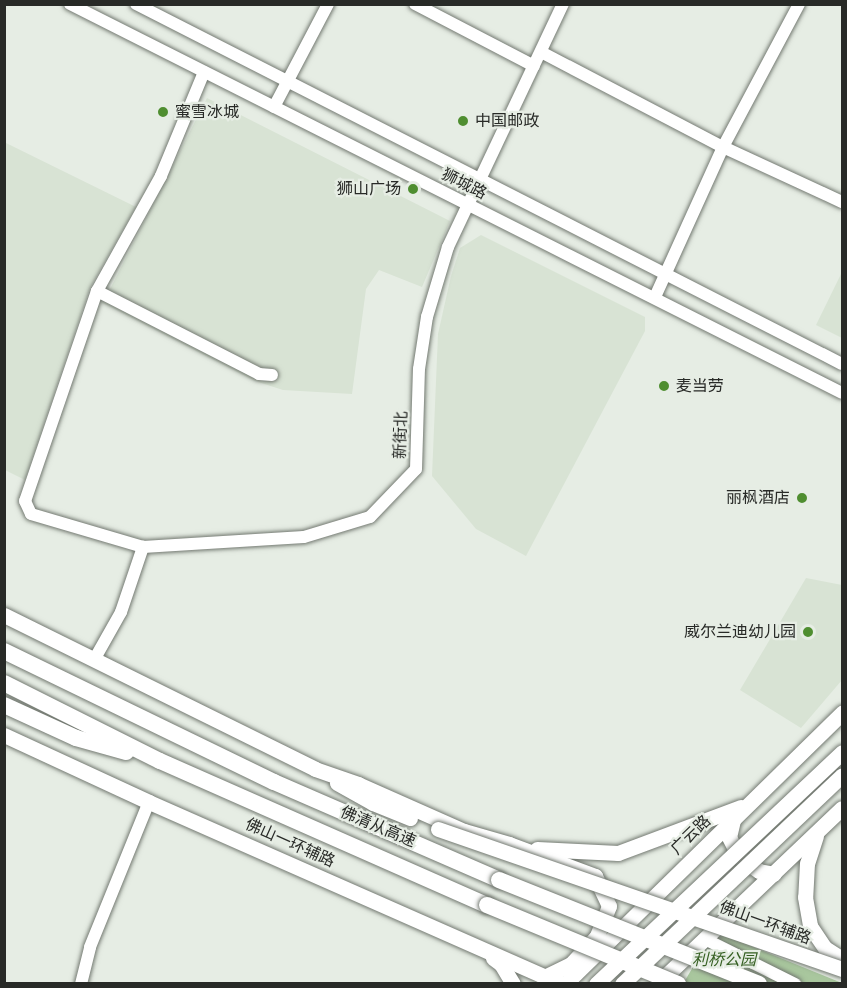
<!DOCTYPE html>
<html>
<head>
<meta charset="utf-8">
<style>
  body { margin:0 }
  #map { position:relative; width:847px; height:988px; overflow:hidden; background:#e6ede4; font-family:"Crimson Pro","Noto Sans SC",serif }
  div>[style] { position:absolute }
  .built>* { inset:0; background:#d8e3d4 }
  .green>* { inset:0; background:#a9c79e }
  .roads { filter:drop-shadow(0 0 2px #737971) drop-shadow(0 0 2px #737971) }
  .minor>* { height:12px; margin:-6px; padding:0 6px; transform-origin:6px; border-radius:6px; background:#fff }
  .major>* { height:15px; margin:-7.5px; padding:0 7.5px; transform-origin:7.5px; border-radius:7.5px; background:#fff }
  .highway>* { height:16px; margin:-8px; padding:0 8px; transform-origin:8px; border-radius:8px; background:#fff }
  .bridges { filter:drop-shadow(0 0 2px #737971) drop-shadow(0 0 2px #737971) }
  .major-bridge>* { height:15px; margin:-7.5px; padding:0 7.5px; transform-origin:7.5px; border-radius:7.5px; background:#fff }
  .highway-bridge>* { height:16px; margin:-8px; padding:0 8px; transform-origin:8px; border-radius:8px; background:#fff }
  .dots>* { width:16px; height:16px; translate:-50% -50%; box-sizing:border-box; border:3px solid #e6ede4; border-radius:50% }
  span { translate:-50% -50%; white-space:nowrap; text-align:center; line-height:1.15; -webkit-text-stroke:4.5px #e6ede4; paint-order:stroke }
  .poi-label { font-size:16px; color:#282a27 }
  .left { translate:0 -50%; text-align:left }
  .right { translate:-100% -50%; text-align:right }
  .street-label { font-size:16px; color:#282a27 }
  .park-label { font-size:16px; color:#366023; font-style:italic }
  .frame { position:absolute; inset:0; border:6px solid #282a27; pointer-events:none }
</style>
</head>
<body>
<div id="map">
  <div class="built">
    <i style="clip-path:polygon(207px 98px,450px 221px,422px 287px,379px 270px,366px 289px,352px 394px,283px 390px,255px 381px,103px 303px)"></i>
    <i style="clip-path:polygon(4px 142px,136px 207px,90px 288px,25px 480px,5px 470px)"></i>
    <i style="clip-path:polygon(481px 235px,645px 317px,645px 331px,526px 556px,476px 529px,432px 476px,438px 334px,451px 276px,460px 248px)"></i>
    <i style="clip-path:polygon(842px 272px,842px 338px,816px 325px)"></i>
    <i style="clip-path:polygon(806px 578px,842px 585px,842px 680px,801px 728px,740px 690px)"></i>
  </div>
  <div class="green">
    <i style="clip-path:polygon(714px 931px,842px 983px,842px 984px,683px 984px)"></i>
  </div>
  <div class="roads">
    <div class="minor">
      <i style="left:70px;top:4px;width:864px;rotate:26.74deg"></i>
      <i style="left:136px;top:4px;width:792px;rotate:27.02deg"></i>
      <i style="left:415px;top:4px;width:134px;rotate:27.5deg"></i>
      <i style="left:541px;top:52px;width:205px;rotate:27.6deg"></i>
      <i style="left:723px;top:147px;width:131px;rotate:24.8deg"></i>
      <i style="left:204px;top:72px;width:113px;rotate:112.5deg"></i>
      <i style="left:161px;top:176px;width:132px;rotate:119.1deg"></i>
      <i style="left:97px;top:291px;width:222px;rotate:108.9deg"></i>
      <i style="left:25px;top:501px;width:14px;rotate:65deg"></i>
      <i style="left:31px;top:514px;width:117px;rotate:16.4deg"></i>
      <i style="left:143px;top:547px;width:161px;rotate:-3.6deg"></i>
      <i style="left:304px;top:537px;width:69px;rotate:-16.9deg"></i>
      <i style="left:370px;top:517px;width:66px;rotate:-46.2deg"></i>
      <i style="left:416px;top:469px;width:100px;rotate:-88.3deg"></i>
      <i style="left:419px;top:369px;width:53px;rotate:-81.3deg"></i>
      <i style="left:427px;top:317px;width:73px;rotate:-73.3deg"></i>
      <i style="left:448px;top:247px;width:269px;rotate:-64.7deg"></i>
      <i style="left:274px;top:107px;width:116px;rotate:-62.3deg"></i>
      <i style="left:97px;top:291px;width:182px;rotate:27.1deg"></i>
      <i style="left:259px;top:374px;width:13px;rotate:4deg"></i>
      <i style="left:655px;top:297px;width:165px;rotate:-65.6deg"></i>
      <i style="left:723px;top:147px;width:162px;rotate:-62deg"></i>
      <i style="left:94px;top:660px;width:55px;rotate:-60.6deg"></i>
      <i style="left:121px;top:612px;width:69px;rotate:-71.3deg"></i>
      <i style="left:705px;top:939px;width:101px;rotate:26.6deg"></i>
      <i style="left:81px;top:984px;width:38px;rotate:-76deg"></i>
      <i style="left:90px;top:947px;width:157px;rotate:-67.9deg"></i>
    </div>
    <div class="major">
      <i style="left:4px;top:615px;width:347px;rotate:26.3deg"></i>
      <i style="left:315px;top:769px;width:46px;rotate:19.2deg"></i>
      <i style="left:358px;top:784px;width:116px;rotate:23.9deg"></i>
      <i style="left:464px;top:831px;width:47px;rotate:16.1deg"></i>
      <i style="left:509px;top:844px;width:92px;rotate:20.4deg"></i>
      <i style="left:595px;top:876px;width:33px;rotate:65deg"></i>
      <i style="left:609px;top:906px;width:32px;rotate:112deg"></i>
      <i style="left:597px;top:936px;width:38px;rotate:133deg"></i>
      <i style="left:571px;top:964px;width:28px;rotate:154deg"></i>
      <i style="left:4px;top:735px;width:160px;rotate:24.8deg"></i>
      <i style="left:149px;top:802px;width:450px;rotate:23.8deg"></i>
      <i style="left:337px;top:783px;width:41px;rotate:29.1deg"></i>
      <i style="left:373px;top:803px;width:40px;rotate:22deg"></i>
      <i style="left:733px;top:820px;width:17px;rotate:103deg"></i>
      <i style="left:729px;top:837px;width:22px;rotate:63deg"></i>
      <i style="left:739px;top:857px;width:24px;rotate:35deg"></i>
      <i style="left:759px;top:871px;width:15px;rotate:11deg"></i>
      <i style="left:816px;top:836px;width:28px;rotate:108deg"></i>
      <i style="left:807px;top:863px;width:34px;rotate:93deg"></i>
      <i style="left:805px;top:897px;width:29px;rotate:80deg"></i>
      <i style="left:810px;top:926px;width:27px;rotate:56deg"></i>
      <i style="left:825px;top:948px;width:20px;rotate:33deg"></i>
      <i style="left:537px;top:849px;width:81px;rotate:2.8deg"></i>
      <i style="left:618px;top:853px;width:131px;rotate:-20.5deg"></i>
      <i style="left:493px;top:958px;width:10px;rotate:37deg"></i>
      <i style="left:501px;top:964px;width:23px;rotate:59deg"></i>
      <i style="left:565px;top:984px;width:388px;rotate:-44.4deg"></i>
      <i style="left:657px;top:984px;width:255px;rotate:-43.6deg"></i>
    </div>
    <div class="highway">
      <i style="left:4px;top:651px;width:300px;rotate:25.9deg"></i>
      <i style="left:274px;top:782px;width:245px;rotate:23.5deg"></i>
      <i style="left:4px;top:683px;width:174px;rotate:26.6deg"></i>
      <i style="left:160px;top:761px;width:357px;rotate:23.8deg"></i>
      <i style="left:4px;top:705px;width:79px;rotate:24.6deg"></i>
      <i style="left:76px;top:738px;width:52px;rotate:15.6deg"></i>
    </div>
  </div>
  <div class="bridges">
    <div class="major-bridge">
      <i style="left:438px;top:829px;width:428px;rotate:19.1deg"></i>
      <i style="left:596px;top:984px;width:338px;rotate:-43.3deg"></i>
      <i style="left:622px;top:984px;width:303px;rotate:-43.5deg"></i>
    </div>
    <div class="highway-bridge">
      <i style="left:499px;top:880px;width:280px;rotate:21.8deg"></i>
      <i style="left:487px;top:905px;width:207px;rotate:22.5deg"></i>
    </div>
  </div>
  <div class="dots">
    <i style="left:163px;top:112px;background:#4f8e30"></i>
    <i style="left:463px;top:121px;background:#4f8e30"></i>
    <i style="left:413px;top:189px;background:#4f8e30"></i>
    <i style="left:664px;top:386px;background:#4f8e30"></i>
    <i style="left:802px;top:498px;background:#4f8e30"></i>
    <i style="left:808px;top:632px;background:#4f8e30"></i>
  </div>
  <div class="poi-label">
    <span class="left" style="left:175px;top:112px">蜜雪冰城</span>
    <span class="left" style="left:475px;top:121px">中国邮政</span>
    <span class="right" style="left:401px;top:189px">狮山广场</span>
    <span class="left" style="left:676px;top:386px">麦当劳</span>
    <span class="right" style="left:790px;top:498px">丽枫酒店</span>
    <span class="right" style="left:796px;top:632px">威尔兰迪幼儿园</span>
  </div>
  <div class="street-label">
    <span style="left:464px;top:184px;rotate:27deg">狮城路</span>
    <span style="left:401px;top:435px;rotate:-88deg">新街北</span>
    <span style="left:378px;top:827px;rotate:23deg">佛清从高速</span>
    <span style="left:691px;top:835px;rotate:-44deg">广云路</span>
    <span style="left:290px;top:843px;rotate:24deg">佛山一环辅路</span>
    <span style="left:765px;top:923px;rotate:20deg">佛山一环辅路</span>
  </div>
  <div class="park-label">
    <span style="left:724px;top:960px">利桥公园</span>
  </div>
  <div class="frame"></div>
</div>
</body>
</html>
